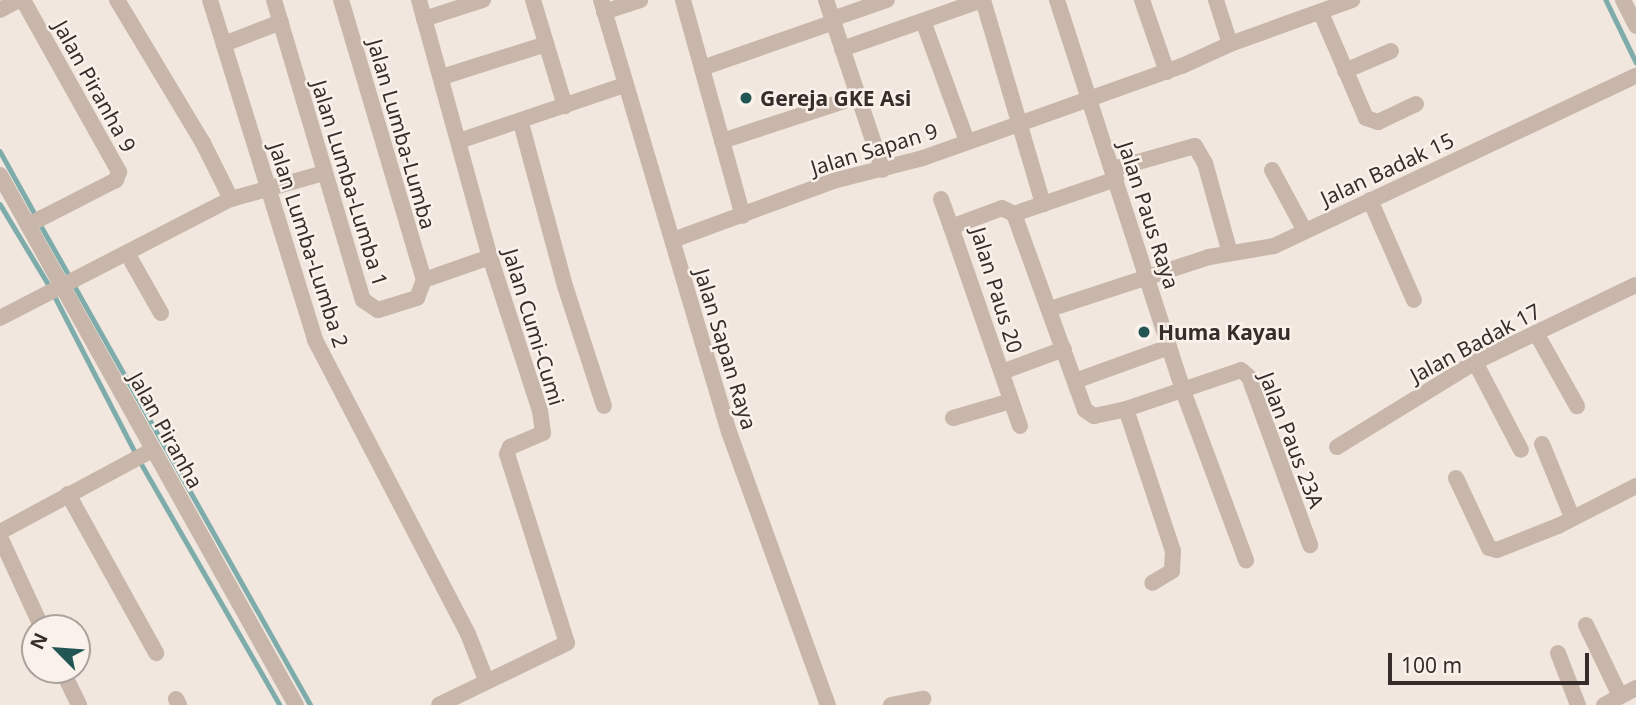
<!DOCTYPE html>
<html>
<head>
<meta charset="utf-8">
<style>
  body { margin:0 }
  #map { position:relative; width:1636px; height:705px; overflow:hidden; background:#f1e7de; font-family:"Noto Sans",sans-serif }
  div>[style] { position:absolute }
  .stream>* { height:4.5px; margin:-2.25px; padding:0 2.25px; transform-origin:2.25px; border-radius:2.25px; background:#7eacab }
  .minor>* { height:16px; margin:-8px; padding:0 8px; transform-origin:8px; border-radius:8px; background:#c8b6aa }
  .dots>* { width:19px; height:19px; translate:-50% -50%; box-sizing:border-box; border:4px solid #f9f1ea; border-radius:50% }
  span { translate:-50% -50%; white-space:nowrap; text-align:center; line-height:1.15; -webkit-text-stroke:5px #f9f1ea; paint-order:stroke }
  .street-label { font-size:21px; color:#362c29 }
  .poi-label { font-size:21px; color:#362c29; font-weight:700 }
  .left { translate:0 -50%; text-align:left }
  .north { position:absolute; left:21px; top:614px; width:70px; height:70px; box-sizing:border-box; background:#f9f1ea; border:2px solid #aba29d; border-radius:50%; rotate:295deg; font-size:19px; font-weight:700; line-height:28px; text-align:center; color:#362c29 }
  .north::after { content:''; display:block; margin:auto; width:24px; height:32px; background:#215655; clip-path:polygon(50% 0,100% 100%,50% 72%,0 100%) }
  .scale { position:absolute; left:1388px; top:653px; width:201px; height:32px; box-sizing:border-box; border:4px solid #362c29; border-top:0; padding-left:9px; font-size:21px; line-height:24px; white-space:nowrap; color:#362c29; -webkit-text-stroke:5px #f9f1ea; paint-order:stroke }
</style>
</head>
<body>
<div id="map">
  <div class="stream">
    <i style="left:1606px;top:0;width:69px;rotate:64.2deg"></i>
    <i style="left:0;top:151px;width:74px;rotate:61deg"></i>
    <i style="left:0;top:204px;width:97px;rotate:58.9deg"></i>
    <i style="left:40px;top:224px;width:61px;rotate:60.5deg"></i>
    <i style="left:74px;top:285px;width:482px;rotate:60.6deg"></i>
    <i style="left:54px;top:295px;width:183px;rotate:62.7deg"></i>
    <i style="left:138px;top:458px;width:285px;rotate:60.1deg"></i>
  </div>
  <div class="minor">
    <i style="left:23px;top:0;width:197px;rotate:60.8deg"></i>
    <i style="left:119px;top:172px;width:9px;rotate:111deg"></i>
    <i style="left:116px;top:180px;width:99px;rotate:152.9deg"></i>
    <i style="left:210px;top:0;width:356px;rotate:72.8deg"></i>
    <i style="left:315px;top:340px;width:331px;rotate:62.5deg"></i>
    <i style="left:468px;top:634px;width:49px;rotate:68.6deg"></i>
    <i style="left:274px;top:0;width:313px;rotate:73.5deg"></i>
    <i style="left:363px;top:300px;width:18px;rotate:34deg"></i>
    <i style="left:378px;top:310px;width:41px;rotate:-17.1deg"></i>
    <i style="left:417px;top:298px;width:19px;rotate:-69deg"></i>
    <i style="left:424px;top:280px;width:292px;rotate:-106.5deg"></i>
    <i style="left:419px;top:0;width:267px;rotate:74.6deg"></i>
    <i style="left:490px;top:257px;width:162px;rotate:72deg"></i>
    <i style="left:540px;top:411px;width:22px;rotate:82deg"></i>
    <i style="left:543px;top:433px;width:36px;rotate:157deg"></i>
    <i style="left:510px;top:447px;width:8px;rotate:113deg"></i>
    <i style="left:507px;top:454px;width:198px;rotate:72.4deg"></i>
    <i style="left:567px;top:643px;width:142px;rotate:154.2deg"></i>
    <i style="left:533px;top:0;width:111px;rotate:73.2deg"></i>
    <i style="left:601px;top:0;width:451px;rotate:73.5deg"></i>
    <i style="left:729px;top:432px;width:290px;rotate:70.1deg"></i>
    <i style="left:683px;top:0;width:224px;rotate:74.5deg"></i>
    <i style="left:826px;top:0;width:179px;rotate:71.5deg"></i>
    <i style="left:983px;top:0;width:213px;rotate:73.6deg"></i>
    <i style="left:1057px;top:0;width:408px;rotate:72.1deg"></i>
    <i style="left:1182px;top:388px;width:184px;rotate:69.6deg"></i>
    <i style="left:1142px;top:0;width:76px;rotate:70.9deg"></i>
    <i style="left:1623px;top:0;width:29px;rotate:63deg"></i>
    <i style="left:0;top:10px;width:21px;rotate:-28deg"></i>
    <i style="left:604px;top:12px;width:38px;rotate:-18deg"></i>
    <i style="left:1321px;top:13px;width:114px;rotate:66.8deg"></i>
    <i style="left:1366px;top:118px;width:13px;rotate:18deg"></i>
    <i style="left:1378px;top:122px;width:42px;rotate:-25.3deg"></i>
    <i style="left:424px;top:19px;width:62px;rotate:-17.9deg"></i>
    <i style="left:832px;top:19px;width:58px;rotate:-19.1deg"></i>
    <i style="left:923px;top:21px;width:128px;rotate:69.9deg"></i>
    <i style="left:224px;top:44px;width:61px;rotate:-21.1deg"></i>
    <i style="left:1230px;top:44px;width:130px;rotate:-19.8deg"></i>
    <i style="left:842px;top:49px;width:148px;rotate:-19.3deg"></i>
    <i style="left:702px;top:68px;width:140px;rotate:-19.2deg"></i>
    <i style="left:1345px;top:71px;width:50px;rotate:-23.5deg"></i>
    <i style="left:442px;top:77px;width:109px;rotate:-17.6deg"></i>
    <i style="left:521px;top:123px;width:169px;rotate:74.9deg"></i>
    <i style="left:565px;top:286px;width:126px;rotate:72deg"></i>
    <i style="left:459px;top:141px;width:174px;rotate:-18.7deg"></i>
    <i style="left:722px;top:141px;width:142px;rotate:-18.1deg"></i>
    <i style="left:1113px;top:169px;width:85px;rotate:-15.7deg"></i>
    <i style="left:1195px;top:146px;width:20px;rotate:60deg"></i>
    <i style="left:1205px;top:163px;width:93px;rotate:74.5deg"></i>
    <i style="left:1272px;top:170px;width:69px;rotate:61.6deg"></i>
    <i style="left:0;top:175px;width:607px;rotate:60.82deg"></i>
    <i style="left:231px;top:199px;width:97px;rotate:-15.6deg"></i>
    <i style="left:941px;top:199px;width:30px;rotate:70deg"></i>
    <i style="left:1370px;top:200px;width:109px;rotate:66.3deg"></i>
    <i style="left:1014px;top:214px;width:108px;rotate:-18.9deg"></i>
    <i style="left:673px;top:240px;width:171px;rotate:-20.2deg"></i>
    <i style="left:833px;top:181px;width:93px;rotate:-14.3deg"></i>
    <i style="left:923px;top:158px;width:275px;rotate:-19.6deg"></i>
    <i style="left:1182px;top:66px;width:53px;rotate:-24.6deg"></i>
    <i style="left:1230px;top:44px;width:46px;rotate:-107.7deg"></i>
    <i style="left:127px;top:253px;width:69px;rotate:60.5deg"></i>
    <i style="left:424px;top:280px;width:70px;rotate:-19.2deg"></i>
    <i style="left:1050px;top:309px;width:167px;rotate:-18.1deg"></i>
    <i style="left:1209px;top:257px;width:66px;rotate:-9.6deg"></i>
    <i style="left:1274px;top:246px;width:400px;rotate:-25.2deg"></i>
    <i style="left:0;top:318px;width:260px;rotate:-27.3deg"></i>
    <i style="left:231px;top:199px;width:63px;rotate:-116.6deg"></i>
    <i style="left:203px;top:143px;width:167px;rotate:-121deg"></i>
    <i style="left:1536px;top:333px;width:84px;rotate:60.7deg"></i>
    <i style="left:1475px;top:362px;width:99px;rotate:62.4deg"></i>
    <i style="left:1002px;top:372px;width:66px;rotate:-20.4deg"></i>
    <i style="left:1075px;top:381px;width:100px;rotate:-19.9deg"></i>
    <i style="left:1126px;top:409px;width:150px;rotate:71.7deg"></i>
    <i style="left:1173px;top:551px;width:20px;rotate:93deg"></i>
    <i style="left:1172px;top:571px;width:23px;rotate:149deg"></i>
    <i style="left:953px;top:418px;width:60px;rotate:-16.3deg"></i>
    <i style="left:1020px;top:426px;width:211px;rotate:-109.1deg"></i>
    <i style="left:951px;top:227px;width:54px;rotate:-20.4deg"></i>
    <i style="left:1002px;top:208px;width:13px;rotate:27deg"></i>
    <i style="left:1014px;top:214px;width:208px;rotate:70.1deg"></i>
    <i style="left:1085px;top:410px;width:11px;rotate:34deg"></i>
    <i style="left:1094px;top:416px;width:33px;rotate:-12deg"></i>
    <i style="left:1126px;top:409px;width:121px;rotate:-18.7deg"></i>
    <i style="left:1241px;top:370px;width:11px;rotate:41deg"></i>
    <i style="left:1249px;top:377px;width:179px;rotate:70deg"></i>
    <i style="left:1542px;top:444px;width:79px;rotate:67.7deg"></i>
    <i style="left:1337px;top:447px;width:162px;rotate:-31.6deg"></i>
    <i style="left:1475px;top:362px;width:178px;rotate:-25.6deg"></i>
    <i style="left:1456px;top:478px;width:77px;rotate:64.8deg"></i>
    <i style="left:1489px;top:548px;width:8px;rotate:14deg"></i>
    <i style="left:1497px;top:550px;width:66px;rotate:-21.5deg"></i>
    <i style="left:1558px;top:526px;width:88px;rotate:-27.1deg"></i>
    <i style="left:68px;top:494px;width:182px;rotate:61deg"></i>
    <i style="left:0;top:532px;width:173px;rotate:-28.3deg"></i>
    <i style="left:0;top:537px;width:100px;rotate:65.2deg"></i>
    <i style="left:1586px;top:625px;width:79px;rotate:64.4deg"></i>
    <i style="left:1558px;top:653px;width:56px;rotate:69deg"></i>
    <i style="left:62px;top:670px;width:39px;rotate:64deg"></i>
    <i style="left:176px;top:699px;width:7px;rotate:63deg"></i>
    <i style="left:891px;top:705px;width:33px;rotate:-11deg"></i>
    <i style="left:1604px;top:705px;width:36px;rotate:-28deg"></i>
  </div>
  <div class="dots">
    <i style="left:746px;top:98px;background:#215655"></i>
    <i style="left:1144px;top:332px;background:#215655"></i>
  </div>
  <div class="street-label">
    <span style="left:95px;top:86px;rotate:61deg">Jalan Piranha 9</span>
    <span style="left:402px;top:134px;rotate:74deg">Jalan Lumba-Lumba</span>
    <span style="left:874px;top:149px;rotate:-17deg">Jalan Sapan 9</span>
    <span style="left:1387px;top:169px;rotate:-25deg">Jalan Badak 15</span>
    <span style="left:350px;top:183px;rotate:73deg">Jalan Lumba-Lumba 1</span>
    <span style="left:1149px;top:215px;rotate:72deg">Jalan Paus Raya</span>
    <span style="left:309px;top:245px;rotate:72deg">Jalan Lumba-Lumba 2</span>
    <span style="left:997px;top:290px;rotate:73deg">Jalan Paus 20</span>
    <span style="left:534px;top:327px;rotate:73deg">Jalan Cumi-Cumi</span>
    <span style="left:1475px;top:343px;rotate:-28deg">Jalan Badak 17</span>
    <span style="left:726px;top:349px;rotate:73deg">Jalan Sapan Raya</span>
    <span style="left:166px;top:430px;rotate:61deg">Jalan Piranha</span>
    <span style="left:1292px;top:440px;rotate:69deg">Jalan Paus 23A</span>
  </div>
  <div class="poi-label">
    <span class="left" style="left:760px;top:98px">Gereja GKE Asi</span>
    <span class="left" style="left:1158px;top:332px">Huma Kayau</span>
  </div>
  <div class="north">N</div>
  <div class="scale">100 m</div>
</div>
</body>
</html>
